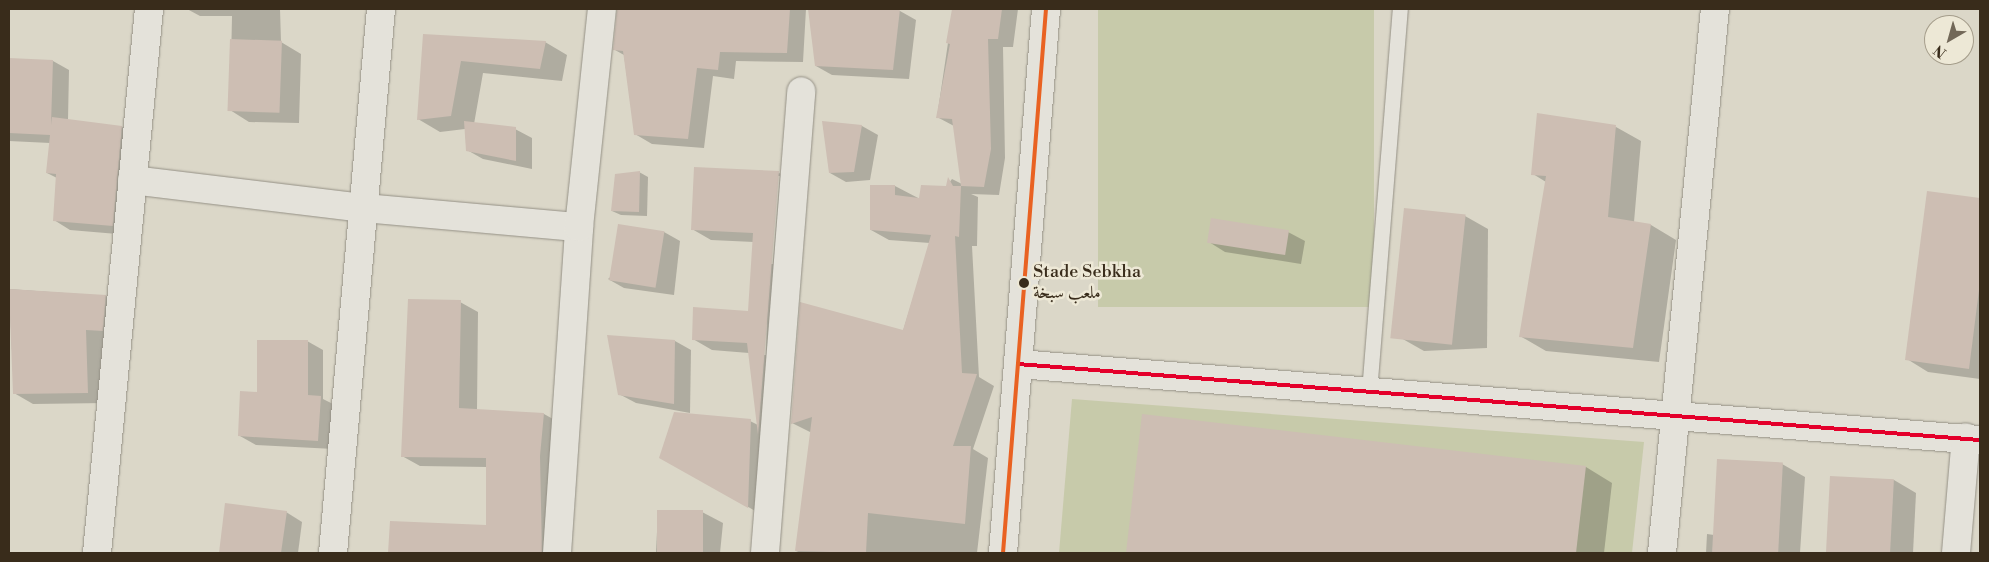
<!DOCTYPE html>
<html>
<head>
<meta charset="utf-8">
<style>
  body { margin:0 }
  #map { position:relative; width:1989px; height:562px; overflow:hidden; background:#dbd7c8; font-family:"Libre Bodoni",Amiri,serif }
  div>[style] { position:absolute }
  .green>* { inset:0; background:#c7caaa; transform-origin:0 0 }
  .shadow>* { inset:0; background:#0003 }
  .building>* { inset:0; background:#cdbeb3; transform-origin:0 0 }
  .roads { filter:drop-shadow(0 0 1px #949085) drop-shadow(0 0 1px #949085) }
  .lane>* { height:15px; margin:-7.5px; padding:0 7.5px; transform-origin:7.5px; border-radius:7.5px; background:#e4e2da }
  .street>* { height:28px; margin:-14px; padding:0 14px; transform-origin:14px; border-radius:14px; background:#e4e2da }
  .secondary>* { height:28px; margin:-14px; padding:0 14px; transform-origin:14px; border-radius:14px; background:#e4e2da }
  .bus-1>* { height:4px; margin:-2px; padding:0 2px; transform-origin:2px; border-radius:2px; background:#e4002b }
  .bus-2>* { height:4px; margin:-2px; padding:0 2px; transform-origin:2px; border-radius:2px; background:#e96222 }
  .dots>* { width:14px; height:14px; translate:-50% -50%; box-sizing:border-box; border:2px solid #ede8d6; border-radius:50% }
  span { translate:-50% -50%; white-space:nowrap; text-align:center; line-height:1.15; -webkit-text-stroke:5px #ede8d6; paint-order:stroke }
  .bus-label { font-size:18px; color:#392c1b }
  .left { translate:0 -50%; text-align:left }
  .frame { position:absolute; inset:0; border:10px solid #392c1b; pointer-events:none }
  .north { position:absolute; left:1924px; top:15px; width:50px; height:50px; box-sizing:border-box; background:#ede8d6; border:1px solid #a59d8b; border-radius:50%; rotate:218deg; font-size:14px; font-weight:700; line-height:20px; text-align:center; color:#392c1b }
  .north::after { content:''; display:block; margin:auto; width:18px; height:22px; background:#726858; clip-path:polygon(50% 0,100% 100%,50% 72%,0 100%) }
</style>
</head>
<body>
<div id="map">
  <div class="green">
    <i style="left:1098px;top:9px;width:276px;height:298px"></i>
    <i style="clip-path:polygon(1072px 399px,1644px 442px,1632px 553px,1059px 553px)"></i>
  </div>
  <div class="shadow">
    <i style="clip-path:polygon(187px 9px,280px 9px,281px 42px,301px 54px,299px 123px,249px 122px,230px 110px,232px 16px,200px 16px)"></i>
    <i style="clip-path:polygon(617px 9px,806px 9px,803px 62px,736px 61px,734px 79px,713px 76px,704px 148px,652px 144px,635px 134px,624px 55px,615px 50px)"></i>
    <i style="clip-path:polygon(809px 9px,900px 11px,916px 20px,909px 79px,832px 75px,816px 66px)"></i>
    <i style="clip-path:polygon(953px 9px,1018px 9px,1013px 47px,1003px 47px,1005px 158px,999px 195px,971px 194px,978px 197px,977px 246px,972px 246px,979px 377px,994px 386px,973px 449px,988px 458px,977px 553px,801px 553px,796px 551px,812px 433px,792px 423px,903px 331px,930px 243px,889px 240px,871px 230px,895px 186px,920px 199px,946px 187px,952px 179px,962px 184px,954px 126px,937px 117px)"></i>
    <i style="clip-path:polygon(424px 35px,545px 42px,567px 55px,562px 81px,483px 73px,474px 124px,515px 129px,532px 138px,532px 169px,483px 159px,467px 150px,465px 129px,440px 132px,418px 119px)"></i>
    <i style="clip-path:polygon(9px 60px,53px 61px,69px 70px,68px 120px,122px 127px,138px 137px,129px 235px,70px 230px,54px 220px,57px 178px,47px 173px,50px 143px,9px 141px)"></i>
    <i style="clip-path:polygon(823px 123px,862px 126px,878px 135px,870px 180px,846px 182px,830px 173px)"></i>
    <i style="clip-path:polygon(1616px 127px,1641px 141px,1634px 222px,1651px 225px,1676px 240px,1659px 362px,1546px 351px,1520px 336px,1546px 182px,1533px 174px)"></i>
    <i style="clip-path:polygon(639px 172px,648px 177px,647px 216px,621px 215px,612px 211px)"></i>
    <i style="clip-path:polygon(evenodd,779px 173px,798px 183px,764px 516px,661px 457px,750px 421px,758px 425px,749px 353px,712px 350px,693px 339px,750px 312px,754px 242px,711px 240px,692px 229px,779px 173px,777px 176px,780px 176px,773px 264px,771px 264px,777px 176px,779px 173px,767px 316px,766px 355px,763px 355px,767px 316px)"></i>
    <i style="clip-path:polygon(1928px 192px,1980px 199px,1980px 379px,1928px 372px,1907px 359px)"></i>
    <i style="clip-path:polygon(1465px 216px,1488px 229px,1487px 348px,1424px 351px,1401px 338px)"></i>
    <i style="clip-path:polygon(664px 232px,680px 241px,674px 295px,624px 288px,608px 279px)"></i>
    <i style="clip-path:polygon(1288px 232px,1305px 241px,1301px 264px,1225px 252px,1209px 242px)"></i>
    <i style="clip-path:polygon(9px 289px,106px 296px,124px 307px,106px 403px,33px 404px,14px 393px)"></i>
    <i style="clip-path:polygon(460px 302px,478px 312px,477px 410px,544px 414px,562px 424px,560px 553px,390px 553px,391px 522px,487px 527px,487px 467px,420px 466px,402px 456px)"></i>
    <i style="clip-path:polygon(307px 341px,323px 350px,323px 399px,337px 406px,334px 449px,256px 445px,240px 436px)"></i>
    <i style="clip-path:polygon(675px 341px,691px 350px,690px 413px,636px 403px,619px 394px)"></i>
    <i style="clip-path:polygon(1143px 415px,1586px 467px,1612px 483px,1604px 553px,1127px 553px)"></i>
    <i style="clip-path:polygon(1782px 464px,1805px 477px,1800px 553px,1706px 553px,1707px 534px,1714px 535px)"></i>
    <i style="clip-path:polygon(1831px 477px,1894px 480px,1916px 493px,1913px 553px,1828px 553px)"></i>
    <i style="clip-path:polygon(658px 511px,702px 512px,723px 523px,720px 553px,656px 553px)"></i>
    <i style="clip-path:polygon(286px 512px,302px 522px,298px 553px,221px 552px)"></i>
  </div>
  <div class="building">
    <i style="clip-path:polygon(617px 9px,790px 9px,787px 53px,720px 52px,718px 70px,697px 68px,688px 139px,634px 135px,623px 51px,613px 50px)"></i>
    <i style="clip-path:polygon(808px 9px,900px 9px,893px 70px,815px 66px)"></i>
    <i style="clip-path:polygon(952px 9px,1002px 9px,998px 39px,988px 39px,991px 149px,984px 187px,961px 186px,952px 119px,936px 118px,950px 44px,946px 43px)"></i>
    <i style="clip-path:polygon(423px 34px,546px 41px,540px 69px,461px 61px,451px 116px,417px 120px)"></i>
    <i style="left:230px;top:39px;width:52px;height:72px;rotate:2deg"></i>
    <i style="clip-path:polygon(9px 58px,53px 60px,51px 125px,52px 117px,122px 126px,113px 226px,53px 221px,56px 174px,46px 173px,50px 135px,9px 133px)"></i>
    <i style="clip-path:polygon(1537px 113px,1616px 125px,1608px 217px,1651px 224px,1633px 348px,1519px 337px,1546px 176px,1531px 175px)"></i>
    <i style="clip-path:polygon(464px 121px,516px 127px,516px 161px,466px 151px)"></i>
    <i style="clip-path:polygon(822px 121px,862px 125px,854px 172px,829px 173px)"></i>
    <i style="clip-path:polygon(694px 167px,779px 171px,758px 435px,747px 343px,692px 340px,693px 307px,748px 311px,753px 233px,691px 230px)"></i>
    <i style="clip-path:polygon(640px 171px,639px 212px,611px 211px,615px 174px)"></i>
    <i style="clip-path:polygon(948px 177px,953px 186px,961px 186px,959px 237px,955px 236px,962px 373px,977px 374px,953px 446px,971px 446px,965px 524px,868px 513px,866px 553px,795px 551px,812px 417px,791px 424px,800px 302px,903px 330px,931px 235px,870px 230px,870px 185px,895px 185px,895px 195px,919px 198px,921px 185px,946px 186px)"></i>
    <i style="clip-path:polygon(1927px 191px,1980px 198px,1980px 282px,1969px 369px,1905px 360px)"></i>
    <i style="left:1404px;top:208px;width:62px;height:131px;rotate:6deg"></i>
    <i style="left:1211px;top:218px;width:79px;height:25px;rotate:9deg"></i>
    <i style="left:618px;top:224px;width:47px;height:57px;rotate:9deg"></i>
    <i style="clip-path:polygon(9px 289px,106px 295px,103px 331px,86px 330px,88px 393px,13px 394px)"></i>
    <i style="clip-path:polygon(408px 299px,461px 300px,459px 408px,544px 413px,540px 456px,542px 553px,388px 553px,390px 521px,486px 525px,486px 458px,401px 457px)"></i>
    <i style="clip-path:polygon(607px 335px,675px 340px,674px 404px,618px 395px)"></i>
    <i style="clip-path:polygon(257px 340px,308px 340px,308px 395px,321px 396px,318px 441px,238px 436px,240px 391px,257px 392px)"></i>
    <i style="clip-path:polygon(674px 412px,751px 419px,748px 508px,659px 458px)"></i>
    <i style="clip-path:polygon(1142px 414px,1586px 466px,1576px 553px,1126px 553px)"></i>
    <i style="left:1717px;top:459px;width:66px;height:94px;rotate:3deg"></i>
    <i style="left:1830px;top:476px;width:64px;height:77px;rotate:3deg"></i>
    <i style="clip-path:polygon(225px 503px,287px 511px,281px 553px,219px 553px)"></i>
    <i style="left:657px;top:510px;width:46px;height:43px"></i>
  </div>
  <div class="roads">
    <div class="lane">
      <i style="left:1369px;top:392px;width:384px;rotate:-85.4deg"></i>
    </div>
    <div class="street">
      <i style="left:132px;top:180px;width:234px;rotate:6.9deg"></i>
      <i style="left:364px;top:208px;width:216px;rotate:5.1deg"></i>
      <i style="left:1018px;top:364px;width:965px;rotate:4.52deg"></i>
      <i style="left:97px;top:553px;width:546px;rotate:-84.54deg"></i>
      <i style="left:333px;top:553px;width:546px;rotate:-84.96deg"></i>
      <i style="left:557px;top:553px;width:327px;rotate:-86.1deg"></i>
      <i style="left:579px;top:227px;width:219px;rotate:-84deg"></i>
      <i style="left:765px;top:553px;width:463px;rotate:-85.5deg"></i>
      <i style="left:1662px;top:553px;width:547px;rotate:-84.44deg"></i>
      <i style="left:1956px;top:553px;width:116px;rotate:-85.1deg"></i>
    </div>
    <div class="secondary">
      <i style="left:1003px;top:553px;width:546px;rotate:-85.48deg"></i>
    </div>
  </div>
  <div class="bus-1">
    <i style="left:1018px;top:364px;width:965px;rotate:4.52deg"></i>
  </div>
  <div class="bus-2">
    <i style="left:1003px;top:553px;width:546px;rotate:-85.48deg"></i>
  </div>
  <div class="dots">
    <i style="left:1024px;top:283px;background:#392c1b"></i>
  </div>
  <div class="bus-label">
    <span class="left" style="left:1033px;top:283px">Stade Sebkha<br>ملعب سبخة</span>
  </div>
  <div class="frame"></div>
  <div class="north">N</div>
</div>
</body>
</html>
